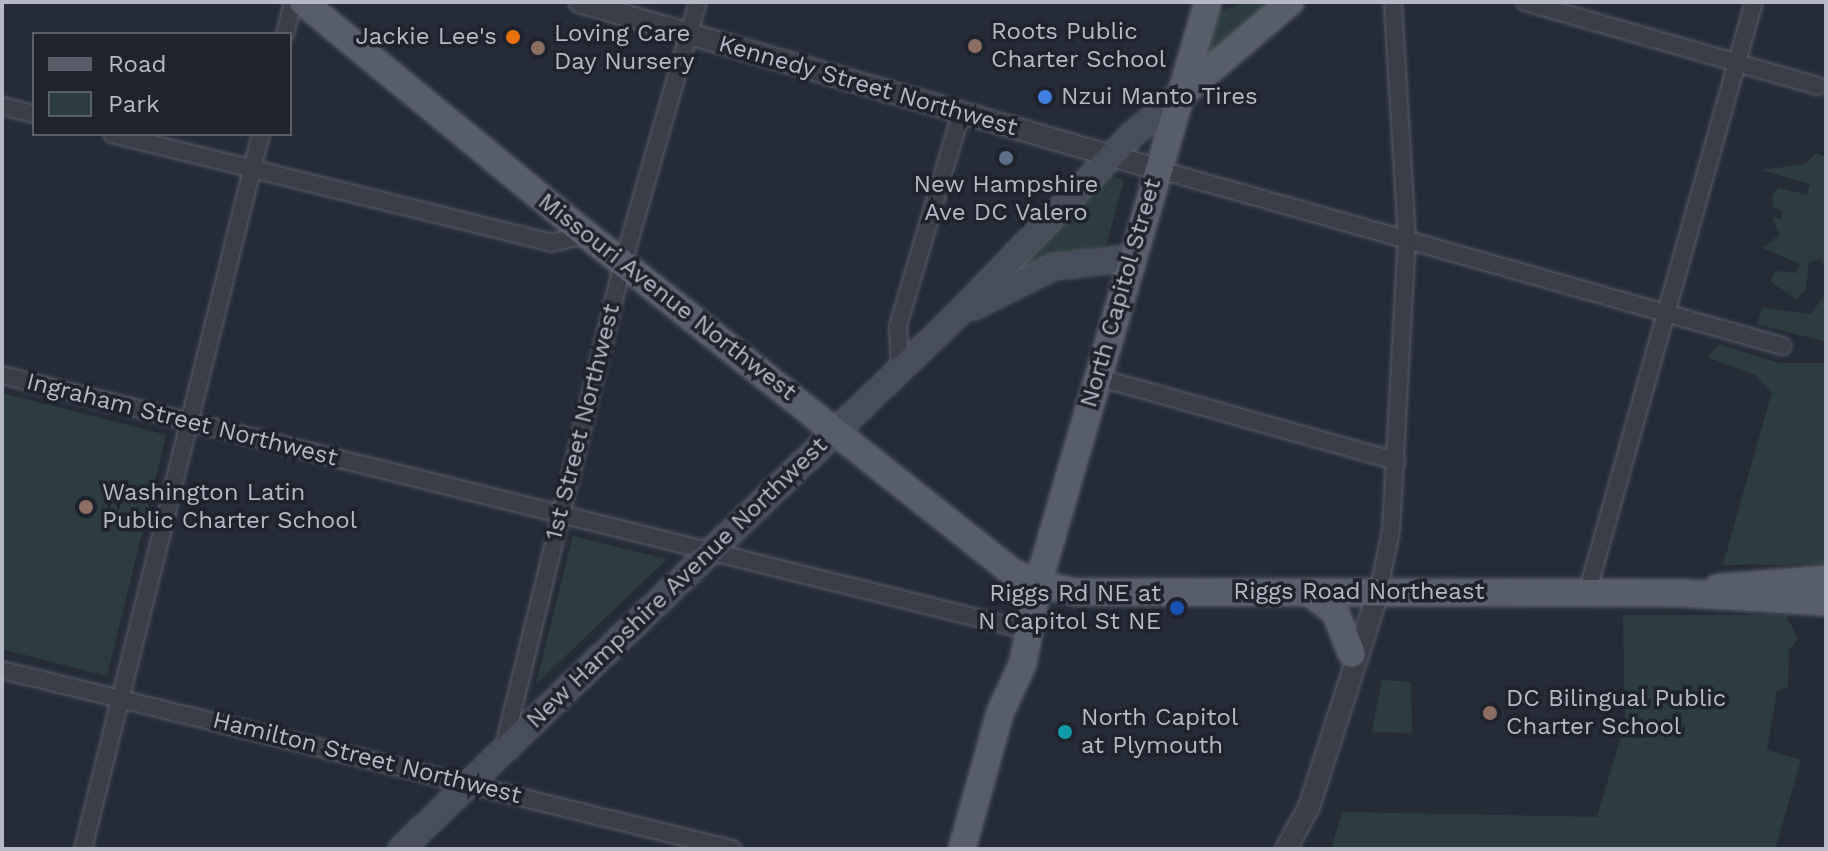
<!DOCTYPE html>
<html>
<head>
<meta charset="utf-8">
<style>
  body { margin:0 }
  #map { position:relative; width:1828px; height:851px; overflow:hidden; background:#252c38; font-family:"Work Sans",sans-serif }
  div>[style] { position:absolute }
  .green>* { inset:0; background:#2d3d3f }
  .roads { filter:drop-shadow(0 0 2px #575c67) drop-shadow(0 0 2px #575c67) }
  .minor>* { height:16px; margin:-8px; padding:0 8px; transform-origin:8px; border-radius:8px; background:#393e49 }
  .tertiary>* { height:20px; margin:-10px; padding:0 10px; transform-origin:10px; border-radius:10px; background:#393e49 }
  .secondary>* { height:24px; margin:-12px; padding:0 12px; transform-origin:12px; border-radius:12px; background:#474d5b }
  .primary>* { height:26px; margin:-13px; padding:0 13px; transform-origin:13px; border-radius:13px; background:#575d69 }
  .dots>* { width:22px; height:22px; translate:-50% -50%; box-sizing:border-box; border:4px solid #1e232e; border-radius:50% }
  span { translate:-50% -50%; white-space:nowrap; text-align:center; line-height:1.15; -webkit-text-stroke:7px #1e232e; paint-order:stroke }
  .poi-label { font-size:24px; color:#b4b9c5 }
  .left { translate:0 -50%; text-align:left }
  .right { translate:-100% -50%; text-align:right }
  .street-label { font-size:24px; color:#b4b9c5 }
  .frame { position:absolute; inset:0; border:4px solid #b4b9c5; pointer-events:none }
  .legend { position:absolute; left:32px; top:32px; width:260px; height:104px; box-sizing:border-box; background:#1e232e; border:2px solid #5a5f6a; margin:0; padding:10px 14px; list-style:none; font-size:24px; color:#b4b9c5 }
  .legend li { display:flex; align-items:center; gap:16px; height:40px }
  .legend b { width:40px; border:2px solid #5a5f6a }
</style>
</head>
<body>
<div id="map">
  <div class="green">
    <i style="clip-path:polygon(1246px 2px,1278px 2px,1206px 63px,1220px 11px)"></i>
    <i style="clip-path:polygon(1816px 153px,1826px 157px,1826px 268px,1820px 259px,1809px 262px,1806px 290px,1796px 299px,1770px 281px,1776px 271px,1796px 273px,1800px 264px,1763px 248px,1779px 235px,1773px 217px,1781px 219px,1783px 211px,1773px 208px,1772px 195px,1779px 188px,1807px 195px,1810px 184px,1762px 170px,1805px 164px)"></i>
    <i style="clip-path:polygon(1105px 174px,1124px 180px,1106px 246px,1066px 253px,997px 281px)"></i>
    <i style="clip-path:polygon(1826px 293px,1826px 342px,1757px 324px,1762px 308px,1811px 314px)"></i>
    <i style="clip-path:polygon(1719px 344px,1779px 363px,1826px 363px,1826px 564px,1723px 565px,1772px 392px,1755px 375px,1707px 357px)"></i>
    <i style="clip-path:polygon(2px 393px,166px 435px,107px 676px,2px 649px)"></i>
    <i style="clip-path:polygon(573px 536px,667px 559px,536px 684px)"></i>
    <i style="clip-path:polygon(1623px 615px,1786px 615px,1798px 639px,1789px 651px,1788px 687px,1777px 691px,1767px 750px,1801px 760px,1775px 849px,1331px 849px,1342px 812px,1597px 817px,1625px 723px)"></i>
    <i style="clip-path:polygon(1382px 680px,1411px 682px,1412px 733px,1372px 732px)"></i>
  </div>
  <div class="roads">
    <div class="minor">
      <i style="left:1525px;top:2px;width:305px;rotate:16deg"></i>
      <i style="left:285px;top:34px;width:33px;rotate:-76deg"></i>
      <i style="left:2px;top:106px;width:33px;rotate:14deg"></i>
      <i style="left:112px;top:134px;width:452px;rotate:13.9deg"></i>
      <i style="left:551px;top:243px;width:37px;rotate:-13deg"></i>
      <i style="left:1157px;top:169px;width:650px;rotate:15.81deg"></i>
      <i style="left:900px;top:369px;width:43px;rotate:-92.7deg"></i>
      <i style="left:898px;top:326px;width:222px;rotate:-73.5deg"></i>
      <i style="left:2px;top:375px;width:1043px;rotate:13.98deg"></i>
      <i style="left:1097px;top:377px;width:311px;rotate:15.7deg"></i>
      <i style="left:1378px;top:593px;width:63px;rotate:-78.2deg"></i>
      <i style="left:1391px;top:531px;width:291px;rotate:-86.9deg"></i>
      <i style="left:1407px;top:240px;width:238px;rotate:-93.4deg"></i>
      <i style="left:1587px;top:593px;width:614px;rotate:-74.22deg"></i>
      <i style="left:2px;top:670px;width:752px;rotate:13.78deg"></i>
      <i style="left:503px;top:750px;width:502px;rotate:-76.16deg"></i>
      <i style="left:623px;top:263px;width:272px;rotate:-74deg"></i>
      <i style="left:83px;top:849px;width:737px;rotate:-76.02deg"></i>
    </div>
    <div class="tertiary">
      <i style="left:579px;top:2px;width:602px;rotate:16.12deg"></i>
      <i style="left:1286px;top:849px;width:48px;rotate:-61.3deg"></i>
      <i style="left:1309px;top:807px;width:225px;rotate:-72.1deg"></i>
    </div>
    <div class="secondary">
      <i style="left:973px;top:307px;width:89px;rotate:-26.6deg"></i>
      <i style="left:1053px;top:267px;width:79px;rotate:-6.6deg"></i>
      <i style="left:401px;top:849px;width:767px;rotate:-43.84deg"></i>
      <i style="left:954px;top:318px;width:257px;rotate:-45.8deg"></i>
      <i style="left:1133px;top:134px;width:54px;rotate:-39deg"></i>
    </div>
    <div class="primary">
      <i style="left:303px;top:2px;width:367px;rotate:39.4deg"></i>
      <i style="left:587px;top:235px;width:541px;rotate:38.4deg"></i>
      <i style="left:1011px;top:571px;width:30px;rotate:26deg"></i>
      <i style="left:1038px;top:584px;width:39px;rotate:12deg"></i>
      <i style="left:1076px;top:592px;width:605px;rotate:0.09deg"></i>
      <i style="left:1681px;top:593px;width:145px;rotate:3.6deg"></i>
      <i style="left:1175px;top:100px;width:151px;rotate:-40.4deg"></i>
      <i style="left:1718px;top:588px;width:108px;rotate:-4.8deg"></i>
      <i style="left:1310px;top:593px;width:31px;rotate:37deg"></i>
      <i style="left:1335px;top:612px;width:45px;rotate:68deg"></i>
      <i style="left:962px;top:849px;width:141px;rotate:-74.4deg"></i>
      <i style="left:1000px;top:713px;width:55px;rotate:-65.3deg"></i>
      <i style="left:1023px;top:663px;width:80px;rotate:-79.2deg"></i>
      <i style="left:1038px;top:584px;width:606px;rotate:-73.72deg"></i>
    </div>
  </div>
  <div class="dots">
    <i style="left:513px;top:37px;background:#e8710a"></i>
    <i style="left:975px;top:46px;background:#8d6e63"></i>
    <i style="left:538px;top:48px;background:#8d6e63"></i>
    <i style="left:1045px;top:97px;background:#3f7fe0"></i>
    <i style="left:1006px;top:158px;background:#5c6f8a"></i>
    <i style="left:86px;top:507px;background:#8d6e63"></i>
    <i style="left:1177px;top:608px;background:#1a4fb4"></i>
    <i style="left:1490px;top:713px;background:#8d6e63"></i>
    <i style="left:1065px;top:732px;background:#0f9aa8"></i>
  </div>
  <div class="poi-label">
    <span class="left" style="left:991px;top:46px">Roots Public<br>Charter School</span>
    <span class="left" style="left:554px;top:48px">Loving Care<br>Day Nursery</span>
    <span class="right" style="left:497px;top:37px">Jackie Lee's</span>
    <span class="left" style="left:1061px;top:97px">Nzui Manto Tires</span>
    <span style="left:1006px;top:199px">New Hampshire<br>Ave DC Valero</span>
    <span class="left" style="left:102px;top:507px">Washington Latin<br>Public Charter School</span>
    <span class="right" style="left:1161px;top:608px">Riggs Rd NE at<br>N Capitol St NE</span>
    <span class="left" style="left:1506px;top:713px">DC Bilingual Public<br>Charter School</span>
    <span class="left" style="left:1081px;top:732px">North Capitol<br>at Plymouth</span>
  </div>
  <div class="street-label">
    <span style="left:868px;top:86px;rotate:16deg">Kennedy Street Northwest</span>
    <span style="left:1121px;top:293px;rotate:-74deg">North Capitol Street</span>
    <span style="left:667px;top:297px;rotate:38deg">Missouri Avenue Northwest</span>
    <span style="left:182px;top:420px;rotate:14deg">Ingraham Street Northwest</span>
    <span style="left:583px;top:422px;rotate:-76deg">1st Street Northwest</span>
    <span style="left:677px;top:583px;rotate:-44deg">New Hampshire Avenue Northwest</span>
    <span style="left:1359px;top:592px">Riggs Road Northeast</span>
    <span style="left:367px;top:758px;rotate:14deg">Hamilton Street Northwest</span>
  </div>
  <div class="frame"></div>
  <ul class="legend">
  <li><b style="height:10px;background:#575d69"></b>Road</li>
  <li><b style="height:22px;background:#2d3d3f"></b>Park</li>
  </ul>
</div>
</body>
</html>
